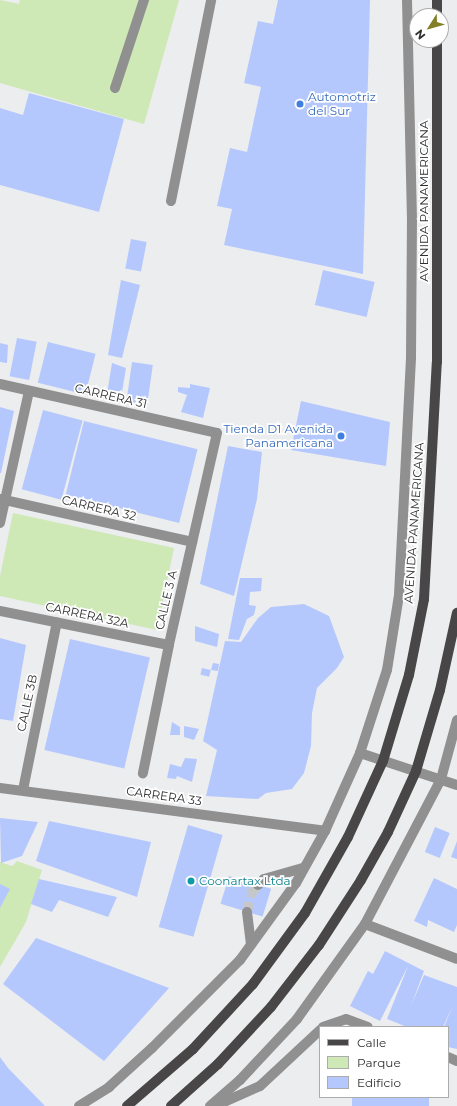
<!DOCTYPE html>
<html>
<head>
<meta charset="utf-8">
<style>
  body { margin:0 }
  #map { position:relative; width:457px; height:1106px; overflow:hidden; background:#ecedef; font-family:Montserrat,sans-serif }
  div>[style] { position:absolute }
  .green>* { inset:0; background:#cee8b6 }
  .building>* { inset:0; background:#b5c8fe; transform-origin:0 0 }
  .minor-tunnel>* { height:10px; margin-top:-5px; transform-origin:0; background:repeating-linear-gradient(90deg,#c6c7c9 0 10px,transparent 0 15px) }
  .minor>* { height:10px; margin:-5px; padding:0 5px; transform-origin:5px; border-radius:5px; background:#919090 }
  .major>* { height:10px; margin:-5px; padding:0 5px; transform-origin:5px; border-radius:5px; background:#484646 }
  .dots>* { width:11px; height:11px; translate:-50% -50%; box-sizing:border-box; border:2px solid #fff; border-radius:50% }
  span { translate:-50% -50%; white-space:nowrap; text-align:center; line-height:1.15; -webkit-text-stroke:3.5px #fff; paint-order:stroke }
  .shop-label { font-size:12px; color:#366cbe }
  .left { translate:0 -50%; text-align:left }
  .right { translate:-100% -50%; text-align:right }
  .street-label { font-size:12px; color:#2f2f30 }
  .culture-label { font-size:12px; color:#0d838f }
  .legend { position:absolute; left:319px; top:1026px; width:130px; height:72px; box-sizing:border-box; background:#fff; border:1px solid #acacac; margin:0; padding:5px 7px; list-style:none; font-size:12px; color:#2f2f30 }
  .legend li { display:flex; align-items:center; gap:8px; height:20px }
  .legend b { width:20px; border:1px solid #acacac }
  .north { position:absolute; left:409px; top:8px; width:40px; height:40px; box-sizing:border-box; background:#fff; border:1px solid #acacac; border-radius:50%; rotate:233deg; font-size:11px; font-weight:700; line-height:16px; text-align:center; color:#2f2f30 }
  .north::after { content:''; display:block; margin:auto; width:14px; height:18px; background:#827f27; clip-path:polygon(50% 0,100% 100%,50% 72%,0 100%) }
</style>
</head>
<body>
<div id="map">
  <div class="green">
    <i style="clip-path:polygon(0 0,19px 4px,20px 0,179px 0,144px 124px,0 83px)"></i>
    <i style="clip-path:polygon(13px 513px,174px 548px,157px 630px,0 596px,0 576px)"></i>
    <i style="clip-path:polygon(17px 861px,42px 870px,26px 922px,0 967px,0 862px,12px 866px)"></i>
  </div>
  <div class="building">
    <i style="clip-path:polygon(278px 0,370px 0,363px 274px,224px 245px,232px 209px,217px 206px,230px 148px,247px 152px,261px 87px,244px 83px,258px 21px,273px 24px)"></i>
    <i style="clip-path:polygon(29px 93px,124px 119px,99px 212px,0 185px,0 108px,23px 115px)"></i>
    <i style="left:131px;top:239px;width:16px;height:30px;rotate:11deg"></i>
    <i style="left:323px;top:270px;width:53px;height:36px;rotate:13deg"></i>
    <i style="clip-path:polygon(121px 280px,140px 285px,122px 358px,108px 355px)"></i>
    <i style="left:17px;top:338px;width:20px;height:39px;rotate:11deg"></i>
    <i style="left:48px;top:342px;width:49px;height:42px;rotate:14deg"></i>
    <i style="clip-path:polygon(0 343px,8px 345px,7px 363px,0 362px)"></i>
    <i style="left:132px;top:362px;width:21px;height:40px;rotate:8deg"></i>
    <i style="clip-path:polygon(112px 363px,126px 368px,121px 398px,107px 394px)"></i>
    <i style="clip-path:polygon(190px 384px,210px 388px,203px 418px,181px 412px,187px 395px,178px 392px,178px 387px,190px 388px)"></i>
    <i style="clip-path:polygon(301px 401px,390px 422px,386px 466px,291px 450px)"></i>
    <i style="clip-path:polygon(0 407px,14px 411px,1px 473px,0 473px)"></i>
    <i style="left:43px;top:410px;width:41px;height:82px;rotate:15deg"></i>
    <i style="left:84px;top:421px;width:117px;height:76px;rotate:14deg"></i>
    <i style="clip-path:polygon(228px 446px,262px 452px,257px 499px,234px 596px,200px 584px)"></i>
    <i style="clip-path:polygon(240px 578px,262px 578px,261px 591px,250px 592px,249px 605px,256px 606px,254px 615px,247px 619px,239px 640px,228px 639px)"></i>
    <i style="clip-path:polygon(304px 604px,329px 616px,344px 657px,337px 668px,317px 688px,312px 713px,311px 746px,304px 773px,292px 789px,266px 793px,258px 799px,206px 796px,217px 750px,203px 741px,225px 641px,241px 642px,258px 618px,271px 607px)"></i>
    <i style="clip-path:polygon(195px 626px,219px 634px,217px 647px,195px 641px)"></i>
    <i style="clip-path:polygon(0 638px,26px 645px,13px 721px,0 719px)"></i>
    <i style="left:70px;top:639px;width:82px;height:114px;rotate:13deg"></i>
    <i style="clip-path:polygon(213px 663px,219px 664px,218px 671px,211px 670px)"></i>
    <i style="left:202px;top:668px;width:9px;height:7px;rotate:13deg"></i>
    <i style="clip-path:polygon(172px 722px,180px 727px,180px 735px,170px 735px)"></i>
    <i style="clip-path:polygon(184px 726px,199px 729px,194px 740px,184px 737px)"></i>
    <i style="clip-path:polygon(185px 758px,197px 759px,192px 782px,177px 776px,176px 779px,167px 778px,170px 764px,181px 767px)"></i>
    <i style="clip-path:polygon(0 818px,38px 822px,22px 856px,1px 863px)"></i>
    <i style="clip-path:polygon(49px 821px,151px 842px,137px 897px,36px 861px)"></i>
    <i style="left:188px;top:825px;width:36px;height:106px;rotate:16deg"></i>
    <i style="left:435px;top:827px;width:16px;height:27px;rotate:22deg"></i>
    <i style="clip-path:polygon(457px 841px,457px 859px,451px 857px)"></i>
    <i style="left:229px;top:876px;width:44px;height:29px;rotate:17deg"></i>
    <i style="clip-path:polygon(434px 878px,457px 889px,457px 925px,454px 932px,428px 920px,427px 927px,414px 921px)"></i>
    <i style="clip-path:polygon(39px 879px,117px 897px,108px 917px,59px 900px,52px 912px,31px 904px)"></i>
    <i style="clip-path:polygon(0 884px,10px 889px,0 908px)"></i>
    <i style="clip-path:polygon(36px 938px,169px 988px,104px 1061px,3px 984px)"></i>
    <i style="clip-path:polygon(385px 951px,424px 971px,411px 1006px,424px 975px,457px 987px,457px 1049px,448px 1047px,448px 1027px,444px 1027px,453px 1005px,443px 1027px,407px 1027px,387px 1019px,408px 966px,380px 1021px,350px 1006px,368px 971px,373px 974px)"></i>
    <i style="clip-path:polygon(0 1057px,8px 1068px,45px 1106px,0 1106px)"></i>
    <i style="left:352px;top:1097px;width:77px;height:10px"></i>
  </div>
  <div class="minor-tunnel">
    <i style="left:247px;top:912px;width:17px;rotate:-80deg"></i>
    <i style="left:250px;top:895px;width:13px;rotate:-51deg"></i>
  </div>
  <div class="minor">
    <i style="left:115px;top:88px;width:93px;rotate:-71.8deg"></i>
    <i style="left:171px;top:201px;width:205px;rotate:-78.7deg"></i>
    <i style="left:0;top:384px;width:222px;rotate:12.7deg"></i>
    <i style="left:217px;top:433px;width:217px;rotate:102.8deg"></i>
    <i style="left:169px;top:645px;width:131px;rotate:101.5deg"></i>
    <i style="left:0;top:499px;width:197px;rotate:12.6deg"></i>
    <i style="left:0;top:523px;width:135px;rotate:-77.6deg"></i>
    <i style="left:0;top:611px;width:172px;rotate:11.4deg"></i>
    <i style="left:360px;top:753px;width:102px;rotate:18.3deg"></i>
    <i style="left:0;top:788px;width:328px;rotate:7.5deg"></i>
    <i style="left:23px;top:790px;width:171px;rotate:-78.6deg"></i>
    <i style="left:258px;top:885px;width:8px;rotate:-45deg"></i>
    <i style="left:264px;top:879px;width:41px;rotate:-15.8deg"></i>
    <i style="left:247px;top:912px;width:33px;rotate:83deg"></i>
    <i style="left:365px;top:924px;width:98px;rotate:20.8deg"></i>
    <i style="left:323px;top:1027px;width:24px;rotate:-19deg"></i>
    <i style="left:346px;top:1019px;width:23px;rotate:20deg"></i>
    <i style="left:448px;top:1057px;width:10px;rotate:24deg"></i>
    <i style="left:79px;top:1106px;width:36px;rotate:-32deg"></i>
    <i style="left:109px;top:1087px;width:58px;rotate:-42.2deg"></i>
    <i style="left:152px;top:1048px;width:124px;rotate:-45deg"></i>
    <i style="left:240px;top:960px;width:95px;rotate:-54deg"></i>
    <i style="left:296px;top:883px;width:60px;rotate:-60.9deg"></i>
    <i style="left:325px;top:831px;width:85px;rotate:-65.8deg"></i>
    <i style="left:360px;top:753px;width:87px;rotate:-72deg"></i>
    <i style="left:387px;top:670px;width:76px;rotate:-80.9deg"></i>
    <i style="left:399px;top:595px;width:237px;rotate:-87.1deg"></i>
    <i style="left:411px;top:358px;width:138px;rotate:-89.6deg"></i>
    <i style="left:412px;top:220px;width:220px;rotate:-91.3deg"></i>
    <i style="left:210px;top:1106px;width:40px;rotate:-41deg"></i>
    <i style="left:240px;top:1080px;width:83px;rotate:-46.9deg"></i>
    <i style="left:297px;top:1019px;width:117px;rotate:-54.4deg"></i>
    <i style="left:365px;top:924px;width:164px;rotate:-62.3deg"></i>
    <i style="left:441px;top:779px;width:61px;rotate:-74.8deg"></i>
    <i style="left:215px;top:1106px;width:49px;rotate:-24deg"></i>
    <i style="left:260px;top:1086px;width:82px;rotate:-43deg"></i>
  </div>
  <div class="major">
    <i style="left:437px;top:16px;width:16px;rotate:-90deg"></i>
    <i style="left:127px;top:1106px;width:87px;rotate:-40.8deg"></i>
    <i style="left:193px;top:1049px;width:88px;rotate:-47.3deg"></i>
    <i style="left:253px;top:984px;width:88px;rotate:-53.8deg"></i>
    <i style="left:305px;top:913px;width:87px;rotate:-60.5deg"></i>
    <i style="left:348px;top:837px;width:84px;rotate:-65.3deg"></i>
    <i style="left:383px;top:761px;width:90px;rotate:-73.2deg"></i>
    <i style="left:409px;top:675px;width:77px;rotate:-78.8deg"></i>
    <i style="left:424px;top:599px;width:237px;rotate:-86.9deg"></i>
    <i style="left:437px;top:362px;width:322px;rotate:-90deg"></i>
    <i style="left:171px;top:1106px;width:63px;rotate:-41.8deg"></i>
    <i style="left:218px;top:1064px;width:78px;rotate:-47.1deg"></i>
    <i style="left:271px;top:1007px;width:78px;rotate:-52.3deg"></i>
    <i style="left:319px;top:945px;width:77px;rotate:-57.1deg"></i>
    <i style="left:361px;top:880px;width:55px;rotate:-60.6deg"></i>
    <i style="left:388px;top:832px;width:67px;rotate:-65.3deg"></i>
    <i style="left:416px;top:771px;width:84px;rotate:-73.5deg"></i>
    <i style="left:440px;top:690px;width:79px;rotate:-77.6deg"></i>
  </div>
  <div class="dots">
    <i style="left:300px;top:104px;background:#3f7fe0"></i>
    <i style="left:341px;top:436px;background:#3f7fe0"></i>
    <i style="left:191px;top:881px;background:#0f9aa8"></i>
  </div>
  <div class="shop-label">
    <span class="left" style="left:308px;top:104px">Automotriz<br>del Sur</span>
    <span class="right" style="left:333px;top:436px">Tienda D1 Avenida<br>Panamericana</span>
  </div>
  <div class="street-label">
    <span style="left:424px;top:201px;rotate:-90deg">AVENIDA PANAMERICANA</span>
    <span style="left:111px;top:396px;rotate:13deg">CARRERA 31</span>
    <span style="left:99px;top:508px;rotate:13deg">CARRERA 32</span>
    <span style="left:414px;top:523px;rotate:-86deg">AVENIDA PANAMERICANA</span>
    <span style="left:166px;top:600px;rotate:-77deg">CALLE 3 A</span>
    <span style="left:87px;top:615px;rotate:12deg">CARRERA 32A</span>
    <span style="left:27px;top:703px;rotate:-78deg">CALLE 3B</span>
    <span style="left:164px;top:796px;rotate:8deg">CARRERA 33</span>
  </div>
  <div class="culture-label">
    <span class="left" style="left:199px;top:881px">Coonartax Ltda</span>
  </div>
  <ul class="legend">
  <li><b style="height:5px;background:#484646"></b>Calle</li>
  <li><b style="height:11px;background:#cee8b6"></b>Parque</li>
  <li><b style="height:11px;background:#b5c8fe"></b>Edificio</li>
  </ul>
  <div class="north">N</div>
</div>
</body>
</html>
